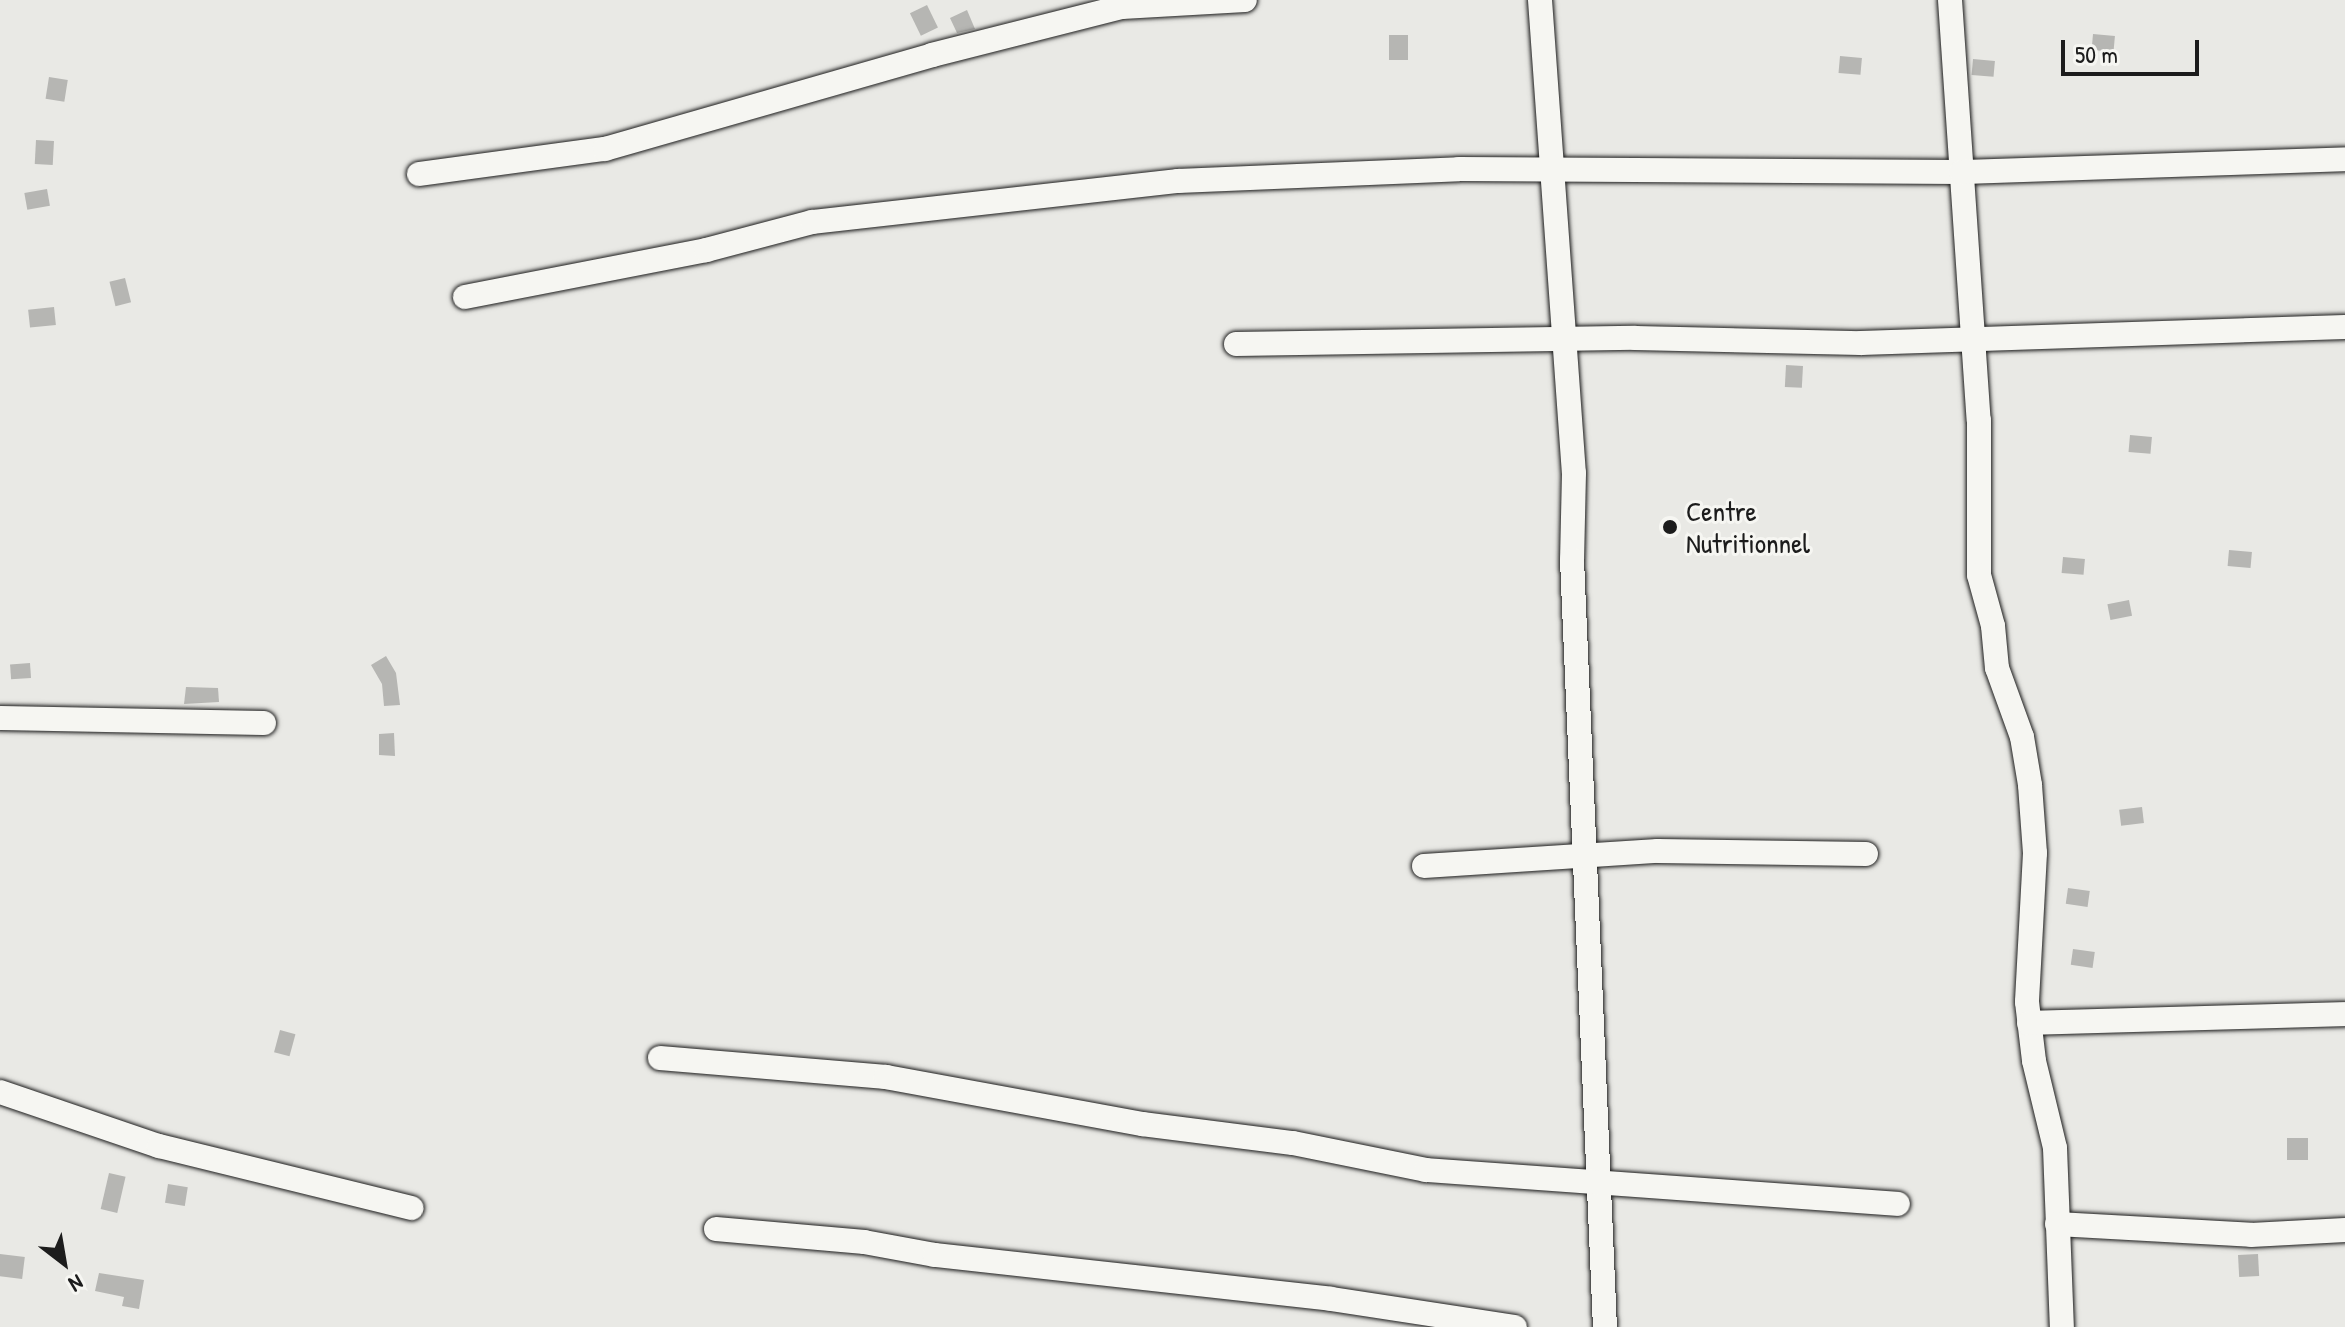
<!DOCTYPE html>
<html>
<head>
<meta charset="utf-8">
<style>
  body { margin:0 }
  #map { position:relative; width:2345px; height:1327px; overflow:hidden; background:#e9e9e5; font-family:"Patrick Hand",sans-serif }
  div>[style] { position:absolute }
  .building>* { inset:0; background:#b6b6b3; transform-origin:0 0 }
  .roads { filter:drop-shadow(0 0 2px #1c1c1c) drop-shadow(0 0 2px #1c1c1c) }
  .minor>* { height:24px; margin:-12px; padding:0 12px; transform-origin:12px; border-radius:12px; background:#f6f6f2 }
  .dots>* { width:22px; height:22px; translate:-50% -50%; box-sizing:border-box; border:4px solid #f6f6f2; border-radius:50% }
  span { translate:-50% -50%; white-space:nowrap; text-align:center; line-height:1.15; -webkit-text-stroke:6px #f6f6f2; paint-order:stroke }
  .poi-label { font-size:28px; color:#1c1c1c }
  .left { translate:0 -50%; text-align:left }
  .north { position:absolute; left:24px; top:1223px; width:80px; height:80px; -webkit-text-stroke:6px #f6f6f2; paint-order:stroke; rotate:149deg; font-size:22px; font-weight:700; line-height:32px; text-align:center; color:#1c1c1c }
  .north::after { content:''; display:block; margin:auto; width:28px; height:36px; background:#1c1c1c; clip-path:polygon(50% 0,100% 100%,50% 72%,0 100%) }
  .scale { position:absolute; left:2061px; top:40px; width:138px; height:36px; box-sizing:border-box; border:4px solid #1c1c1c; border-top:0; padding-left:10px; font-size:24px; line-height:28px; white-space:nowrap; color:#1c1c1c; -webkit-text-stroke:6px #f6f6f2; paint-order:stroke }
</style>
</head>
<body>
<div id="map">
  <div class="building">
    <i style="left:927px;top:5px;width:25px;height:19px;rotate:64deg"></i>
    <i style="clip-path:polygon(967px 10px,975px 29px,957px 33px,950px 18px)"></i>
    <i style="left:2093px;top:34px;width:22px;height:16px;rotate:5deg"></i>
    <i style="left:1389px;top:35px;width:19px;height:25px"></i>
    <i style="left:1840px;top:56px;width:22px;height:17px;rotate:5deg"></i>
    <i style="left:1973px;top:59px;width:22px;height:16px;rotate:5deg"></i>
    <i style="left:49px;top:77px;width:19px;height:22px;rotate:9deg"></i>
    <i style="left:36px;top:140px;width:18px;height:24px;rotate:3deg"></i>
    <i style="left:47px;top:189px;width:17px;height:23px;rotate:80deg"></i>
    <i style="left:125px;top:278px;width:25px;height:16px;rotate:76deg"></i>
    <i style="left:54px;top:307px;width:18px;height:26px;rotate:84deg"></i>
    <i style="left:1786px;top:365px;width:17px;height:22px;rotate:3deg"></i>
    <i style="left:2130px;top:435px;width:22px;height:17px;rotate:5deg"></i>
    <i style="left:2229px;top:550px;width:23px;height:16px;rotate:5deg"></i>
    <i style="left:2063px;top:557px;width:22px;height:16px;rotate:5deg"></i>
    <i style="left:2129px;top:600px;width:16px;height:22px;rotate:79deg"></i>
    <i style="clip-path:polygon(386px 656px,396px 673px,400px 705px,384px 706px,382px 684px,371px 665px)"></i>
    <i style="left:30px;top:663px;width:15px;height:20px;rotate:86deg"></i>
    <i style="clip-path:polygon(186px 687px,218px 688px,219px 702px,184px 704px)"></i>
    <i style="clip-path:polygon(394px 733px,395px 756px,379px 755px,379px 734px)"></i>
    <i style="left:2142px;top:807px;width:16px;height:23px;rotate:83deg"></i>
    <i style="left:2068px;top:888px;width:22px;height:16px;rotate:8deg"></i>
    <i style="left:2073px;top:949px;width:22px;height:16px;rotate:8deg"></i>
    <i style="left:280px;top:1030px;width:16px;height:23px;rotate:15deg"></i>
    <i style="left:2308px;top:1138px;width:22px;height:21px;rotate:90deg"></i>
    <i style="left:109px;top:1173px;width:17px;height:37px;rotate:13deg"></i>
    <i style="left:168px;top:1184px;width:20px;height:19px;rotate:9deg"></i>
    <i style="left:0;top:1254px;width:25px;height:22px;rotate:7deg"></i>
    <i style="left:2258px;top:1254px;width:22px;height:20px;rotate:87deg"></i>
    <i style="clip-path:polygon(99px 1273px,144px 1280px,139px 1309px,122px 1306px,124px 1297px,95px 1291px)"></i>
  </div>
  <div class="roads">
    <div class="minor">
      <i style="left:1540px;top:0;width:474px;rotate:85.9deg"></i>
      <i style="left:1574px;top:473px;width:87px;rotate:91.3deg"></i>
      <i style="left:1572px;top:560px;width:768px;rotate:87.54deg"></i>
      <i style="left:1950px;top:0;width:421px;rotate:86.1deg"></i>
      <i style="left:1979px;top:420px;width:155px;rotate:90deg"></i>
      <i style="left:1979px;top:575px;width:53px;rotate:74.6deg"></i>
      <i style="left:1993px;top:626px;width:42px;rotate:84.6deg"></i>
      <i style="left:1997px;top:668px;width:73px;rotate:70.1deg"></i>
      <i style="left:2022px;top:737px;width:49px;rotate:80.5deg"></i>
      <i style="left:2030px;top:785px;width:68px;rotate:85.8deg"></i>
      <i style="left:2035px;top:853px;width:149px;rotate:93.1deg"></i>
      <i style="left:2027px;top:1002px;width:59px;rotate:83.2deg"></i>
      <i style="left:2034px;top:1061px;width:89px;rotate:76.4deg"></i>
      <i style="left:2055px;top:1148px;width:179px;rotate:87.8deg"></i>
      <i style="left:419px;top:174px;width:188px;rotate:-7.7deg"></i>
      <i style="left:605px;top:149px;width:340px;rotate:-16deg"></i>
      <i style="left:932px;top:55px;width:196px;rotate:-14.2deg"></i>
      <i style="left:1122px;top:7px;width:123px;rotate:-3.3deg"></i>
      <i style="left:465px;top:297px;width:246px;rotate:-11deg"></i>
      <i style="left:706px;top:250px;width:110px;rotate:-14.8deg"></i>
      <i style="left:812px;top:222px;width:368px;rotate:-6.4deg"></i>
      <i style="left:1178px;top:181px;width:281px;rotate:-2.4deg"></i>
      <i style="left:1459px;top:169px;width:502px;rotate:0.34deg"></i>
      <i style="left:1961px;top:172px;width:384px;rotate:-1.9deg"></i>
      <i style="left:1236px;top:344px;width:399px;rotate:-0.9deg"></i>
      <i style="left:1635px;top:338px;width:226px;rotate:1.3deg"></i>
      <i style="left:1861px;top:343px;width:484px;rotate:-1.9deg"></i>
      <i style="left:0;top:718px;width:264px;rotate:1.1deg"></i>
      <i style="left:1424px;top:866px;width:234px;rotate:-3.7deg"></i>
      <i style="left:1658px;top:851px;width:208px;rotate:0.8deg"></i>
      <i style="left:2029px;top:1023px;width:316px;rotate:-1.6deg"></i>
      <i style="left:660px;top:1058px;width:227px;rotate:4.8deg"></i>
      <i style="left:886px;top:1077px;width:260px;rotate:10.4deg"></i>
      <i style="left:1142px;top:1124px;width:152px;rotate:7.2deg"></i>
      <i style="left:1293px;top:1143px;width:136px;rotate:11.5deg"></i>
      <i style="left:1426px;top:1170px;width:473px;rotate:4.1deg"></i>
      <i style="left:0;top:1092px;width:168px;rotate:18.8deg"></i>
      <i style="left:159px;top:1146px;width:260px;rotate:13.8deg"></i>
      <i style="left:2057px;top:1224px;width:194px;rotate:3.2deg"></i>
      <i style="left:2251px;top:1235px;width:94px;rotate:-3deg"></i>
      <i style="left:716px;top:1229px;width:149px;rotate:5deg"></i>
      <i style="left:864px;top:1242px;width:72px;rotate:10.4deg"></i>
      <i style="left:935px;top:1255px;width:398px;rotate:6.3deg"></i>
      <i style="left:1331px;top:1299px;width:186px;rotate:8.7deg"></i>
    </div>
  </div>
  <div class="dots">
    <i style="left:1670px;top:527px;background:#1c1c1c"></i>
  </div>
  <div class="poi-label">
    <span class="left" style="left:1686px;top:527px">Centre<br>Nutritionnel</span>
  </div>
  <div class="north">N</div>
  <div class="scale">50 m</div>
</div>
</body>
</html>
